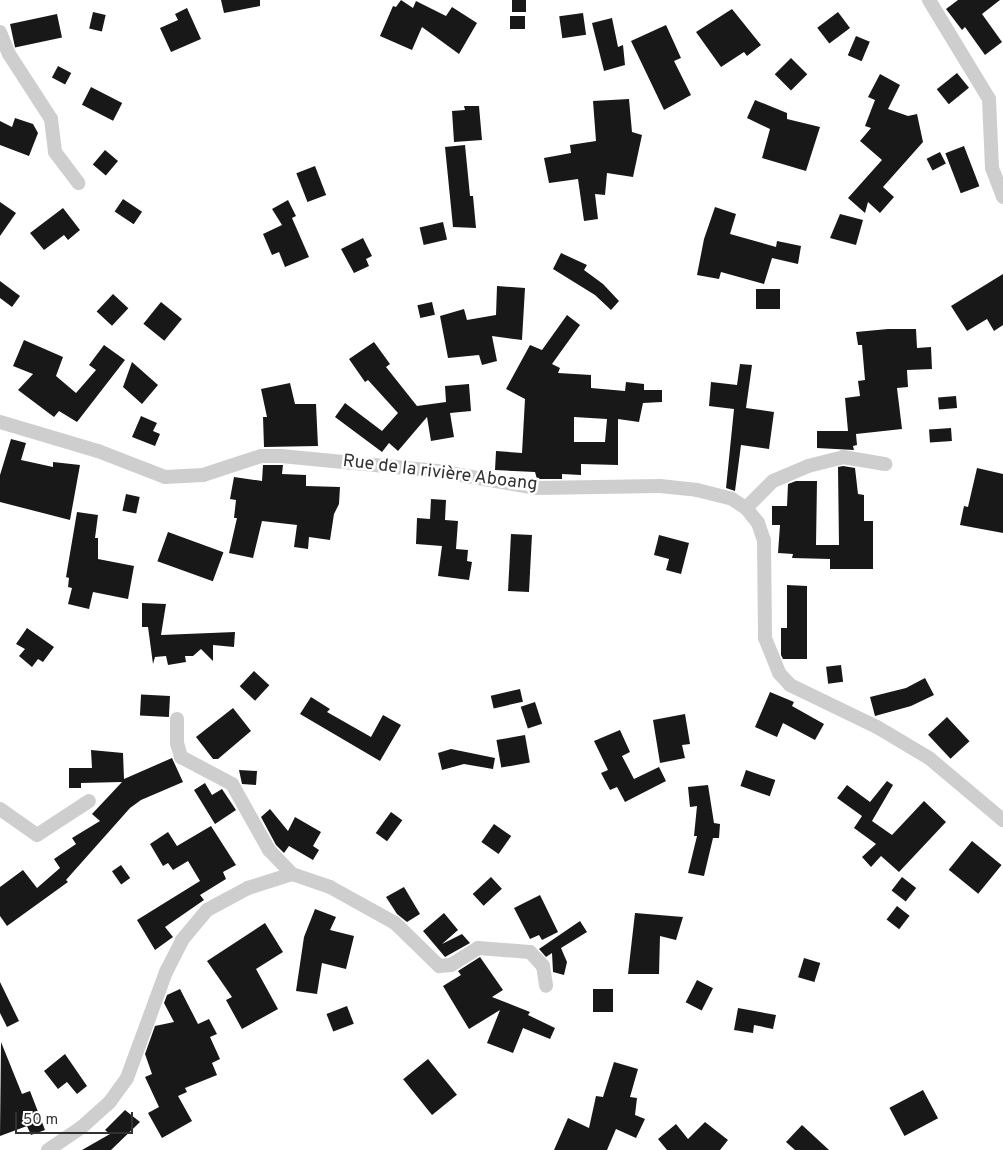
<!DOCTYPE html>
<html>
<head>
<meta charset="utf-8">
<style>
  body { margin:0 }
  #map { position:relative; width:1003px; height:1150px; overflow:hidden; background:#fff; font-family:Overpass,sans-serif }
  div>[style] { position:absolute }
  .building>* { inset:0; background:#181818; transform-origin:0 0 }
  .street>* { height:14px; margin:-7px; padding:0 7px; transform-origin:7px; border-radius:7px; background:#cecece }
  span { translate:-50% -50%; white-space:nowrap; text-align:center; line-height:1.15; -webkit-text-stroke:5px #fff; paint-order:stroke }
  .street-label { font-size:18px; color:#313131 }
  .scale { position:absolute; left:15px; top:1112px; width:118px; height:22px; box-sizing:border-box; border:2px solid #313131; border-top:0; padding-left:6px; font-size:15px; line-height:18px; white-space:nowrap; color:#313131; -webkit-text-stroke:4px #fff; paint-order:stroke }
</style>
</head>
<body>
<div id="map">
  <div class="building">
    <i style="clip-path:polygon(221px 0,260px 0,260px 6px,224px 13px)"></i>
    <i style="clip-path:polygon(401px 0,413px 8px,416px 1px,446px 16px,452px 7px,477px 23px,459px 54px,422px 27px,412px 50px,380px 36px,393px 6px,396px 7px)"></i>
    <i style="left:512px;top:0;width:14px;height:12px"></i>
    <i style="clip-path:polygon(958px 0,1000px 0,982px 14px,1002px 42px,985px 55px,965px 27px,962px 30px,946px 9px)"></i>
    <i style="clip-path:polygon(187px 8px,201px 39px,171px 52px,160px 28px,178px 20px,175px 14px)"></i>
    <i style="clip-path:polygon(732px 9px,761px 45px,747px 56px,744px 52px,721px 67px,696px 32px)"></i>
    <i style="left:93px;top:12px;width:13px;height:17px;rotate:13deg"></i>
    <i style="left:838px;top:12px;width:20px;height:26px;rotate:53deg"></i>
    <i style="left:583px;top:13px;width:22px;height:24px;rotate:82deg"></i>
    <i style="left:57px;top:14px;width:24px;height:48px;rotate:78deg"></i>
    <i style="left:525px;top:16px;width:13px;height:15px;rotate:90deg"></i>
    <i style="clip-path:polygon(612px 18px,618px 47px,623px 45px,625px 65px,604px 71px,592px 23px)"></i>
    <i style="clip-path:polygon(666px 25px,681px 58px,674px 61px,691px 95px,664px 110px,631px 41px)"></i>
    <i style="left:856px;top:36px;width:15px;height:21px;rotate:23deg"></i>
    <i style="left:791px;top:58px;width:23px;height:23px;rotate:45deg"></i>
    <i style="left:58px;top:66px;width:15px;height:13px;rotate:28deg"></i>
    <i style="left:957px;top:73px;width:19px;height:26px;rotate:51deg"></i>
    <i style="clip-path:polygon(880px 74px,900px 85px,888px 109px,908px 116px,917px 114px,923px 142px,883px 187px,894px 197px,880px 213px,868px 202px,865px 213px,848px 198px,882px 160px,860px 141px,871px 128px,865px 126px,875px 100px,868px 97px)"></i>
    <i style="left:91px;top:87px;width:35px;height:20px;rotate:27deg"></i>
    <i style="clip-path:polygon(629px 99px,632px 132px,642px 135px,633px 177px,607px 173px,605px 195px,595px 194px,598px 219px,584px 221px,578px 179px,549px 183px,544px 158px,571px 153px,570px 145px,596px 141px,593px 101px)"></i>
    <i style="clip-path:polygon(755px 100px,787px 113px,787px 119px,820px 127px,806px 171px,762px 158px,770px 129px,747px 118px)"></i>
    <i style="clip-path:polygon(464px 106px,479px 106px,482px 140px,454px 142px,452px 111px,465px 110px)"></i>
    <i style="clip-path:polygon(15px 118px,33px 124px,38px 133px,29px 156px,0 145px,0 121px,12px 127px)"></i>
    <i style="clip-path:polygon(465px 145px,470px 196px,473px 196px,476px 228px,453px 227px,445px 147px)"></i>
    <i style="left:964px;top:146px;width:43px;height:20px;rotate:69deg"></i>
    <i style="left:105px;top:150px;width:17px;height:19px;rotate:40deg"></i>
    <i style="left:940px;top:152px;width:13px;height:15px;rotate:63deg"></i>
    <i style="left:315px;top:166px;width:31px;height:20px;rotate:69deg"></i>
    <i style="left:123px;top:199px;width:23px;height:15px;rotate:34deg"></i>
    <i style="clip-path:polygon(288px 200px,296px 216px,292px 218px,309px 257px,285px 267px,279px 252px,272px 255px,263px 234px,282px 225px,272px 209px)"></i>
    <i style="clip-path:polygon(0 202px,16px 213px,0 236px)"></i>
    <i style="clip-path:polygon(715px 207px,736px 214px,730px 234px,776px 247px,777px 241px,801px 246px,798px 264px,772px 258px,764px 284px,721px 272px,719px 279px,697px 275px,704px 239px)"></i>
    <i style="clip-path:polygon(63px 208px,80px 230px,68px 240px,64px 235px,44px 250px,30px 233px)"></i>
    <i style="clip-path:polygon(840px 214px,863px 220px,856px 245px,830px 238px)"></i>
    <i style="left:443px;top:222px;width:18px;height:24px;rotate:77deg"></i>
    <i style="clip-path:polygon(363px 238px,372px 256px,366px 259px,369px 266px,354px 273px,341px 249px)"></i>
    <i style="clip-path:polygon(561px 253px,587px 265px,584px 270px,603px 284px,619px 301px,611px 310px,595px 295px,553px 269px)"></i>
    <i style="clip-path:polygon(1003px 274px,1003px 325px,994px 331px,987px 319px,967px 331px,951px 306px)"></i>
    <i style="clip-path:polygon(0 281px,20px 296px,12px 307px,0 298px)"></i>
    <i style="clip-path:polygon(497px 286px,525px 288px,522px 340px,492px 336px,497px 361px,482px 365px,479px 355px,448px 358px,440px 316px,464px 309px,467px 320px,496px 315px)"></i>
    <i style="left:756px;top:289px;width:24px;height:20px"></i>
    <i style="left:113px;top:294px;width:21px;height:24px;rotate:43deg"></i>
    <i style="left:161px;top:302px;width:27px;height:28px;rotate:39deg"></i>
    <i style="left:432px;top:302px;width:13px;height:15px;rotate:77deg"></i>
    <i style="clip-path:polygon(evenodd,567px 315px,580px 325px,552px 364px,560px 368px,558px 373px,591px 375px,591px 388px,625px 391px,626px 382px,644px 384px,644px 390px,662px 390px,662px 402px,643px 403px,639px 422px,618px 419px,618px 465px,581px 464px,581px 475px,562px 474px,562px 479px,537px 479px,535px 472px,495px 470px,496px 451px,522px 453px,525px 399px,506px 389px,530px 345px,542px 350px,567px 315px,574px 417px,607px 419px,605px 442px,574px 442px,574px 417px)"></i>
    <i style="clip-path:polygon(888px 329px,916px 329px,917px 348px,931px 347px,932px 369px,907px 370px,908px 387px,897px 388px,902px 429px,856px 434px,857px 445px,853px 446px,854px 450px,817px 448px,817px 431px,848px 431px,845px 398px,860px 396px,858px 381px,865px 380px,862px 345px,858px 345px,856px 332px)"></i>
    <i style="clip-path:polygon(24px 340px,63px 357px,56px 376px,76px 393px,96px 370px,89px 365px,104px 345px,125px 360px,77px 422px,59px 411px,54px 417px,18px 390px,33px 374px,13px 366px)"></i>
    <i style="clip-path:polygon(374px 342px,390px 364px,386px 367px,417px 406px,446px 402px,445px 386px,469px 384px,471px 411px,450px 413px,454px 437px,431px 441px,427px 417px,398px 451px,389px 443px,382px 452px,335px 417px,345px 403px,382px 431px,398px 413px,368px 380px,365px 382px,349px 359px)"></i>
    <i style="clip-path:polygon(132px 362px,158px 385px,142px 404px,123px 387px)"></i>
    <i style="clip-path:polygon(740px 364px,752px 365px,746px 408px,774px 412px,769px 449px,741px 445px,735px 491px,726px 488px,734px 409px,709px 406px,711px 382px,737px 385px)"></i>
    <i style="clip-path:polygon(290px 383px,295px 404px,316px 404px,318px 446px,264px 447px,263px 417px,267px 417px,261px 389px)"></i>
    <i style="left:956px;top:396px;width:12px;height:18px;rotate:85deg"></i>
    <i style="clip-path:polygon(141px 416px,157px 423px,153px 431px,160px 434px,155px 446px,132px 437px)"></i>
    <i style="left:951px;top:428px;width:13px;height:22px;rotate:86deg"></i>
    <i style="clip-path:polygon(11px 439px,26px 443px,21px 460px,53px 467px,53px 462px,80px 465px,70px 520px,0 502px,0 475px)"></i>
    <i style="clip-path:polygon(263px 465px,283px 465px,282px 474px,306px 475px,306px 486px,340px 487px,339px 504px,334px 514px,330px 540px,309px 537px,308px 549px,294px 547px,297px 525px,262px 521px,253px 558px,229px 553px,237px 518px,234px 518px,236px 500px,230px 499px,234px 477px,262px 481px)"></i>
    <i style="clip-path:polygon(843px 466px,855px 468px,858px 494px,864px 495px,864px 521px,873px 521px,873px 569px,830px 569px,830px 559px,792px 558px,793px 554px,778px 553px,780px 525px,772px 525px,772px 506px,787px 506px,788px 484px,796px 481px,817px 481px,816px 545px,839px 545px,838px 467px)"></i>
    <i style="clip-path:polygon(977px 468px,1003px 474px,1003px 533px,960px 525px,964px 506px,968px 507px)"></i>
    <i style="left:126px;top:494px;width:14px;height:17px;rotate:12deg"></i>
    <i style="clip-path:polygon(431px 499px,446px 500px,445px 520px,458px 521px,456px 549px,468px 550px,467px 561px,472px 562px,469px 580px,438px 576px,442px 546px,416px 544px,417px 518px,430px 519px)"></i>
    <i style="clip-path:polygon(77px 512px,98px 515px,95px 538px,98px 538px,98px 559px,134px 566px,128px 599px,93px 592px,89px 609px,68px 604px,72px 588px,68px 587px,69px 578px,66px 577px)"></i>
    <i style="left:168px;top:532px;width:59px;height:31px;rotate:20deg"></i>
    <i style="left:511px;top:534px;width:21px;height:57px;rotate:3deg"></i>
    <i style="clip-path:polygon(659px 535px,689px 543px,681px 574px,666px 570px,669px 559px,654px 555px)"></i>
    <i style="clip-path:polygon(787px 585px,807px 586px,807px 659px,783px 659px,781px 655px,781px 628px,787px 628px)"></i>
    <i style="clip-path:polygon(142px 603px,166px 604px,161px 635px,235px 632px,234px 647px,213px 645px,213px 661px,201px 649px,193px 656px,185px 656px,186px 662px,168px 665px,166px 656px,155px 657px,153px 664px,148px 627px,142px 627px)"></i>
    <i style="clip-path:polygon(27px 628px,54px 647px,43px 662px,38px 659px,32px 667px,19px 656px,25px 649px,16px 644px)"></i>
    <i style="left:841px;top:665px;width:17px;height:15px;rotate:83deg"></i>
    <i style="left:254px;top:671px;width:21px;height:21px;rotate:43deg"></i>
    <i style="clip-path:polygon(925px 678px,934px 695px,911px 706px,875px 716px,870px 697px,906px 688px)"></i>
    <i style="left:520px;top:689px;width:13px;height:30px;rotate:77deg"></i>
    <i style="clip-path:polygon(770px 692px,794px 702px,792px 706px,824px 724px,815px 740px,783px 723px,777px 737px,755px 727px)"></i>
    <i style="left:170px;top:696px;width:21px;height:29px;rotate:93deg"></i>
    <i style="clip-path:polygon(311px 697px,330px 709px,327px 712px,371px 737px,383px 715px,401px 725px,380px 761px,300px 714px)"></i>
    <i style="left:535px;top:702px;width:23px;height:15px;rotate:72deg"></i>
    <i style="clip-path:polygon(233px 708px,251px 731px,218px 759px,213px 759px,196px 737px)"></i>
    <i style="clip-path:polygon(685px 714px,690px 744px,682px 745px,685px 758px,660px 763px,653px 720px)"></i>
    <i style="left:947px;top:717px;width:33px;height:26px;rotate:47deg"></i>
    <i style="clip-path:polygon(620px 730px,630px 752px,622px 756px,634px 779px,659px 767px,666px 781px,625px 802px,617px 787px,610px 790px,601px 773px,608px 770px,594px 741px)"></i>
    <i style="left:525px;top:735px;width:28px;height:29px;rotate:80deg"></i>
    <i style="clip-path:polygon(451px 749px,495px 758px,493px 769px,464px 764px,442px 770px,438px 753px)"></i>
    <i style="clip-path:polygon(91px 750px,123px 753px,124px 779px,172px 758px,183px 782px,141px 800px,130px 808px,66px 880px,68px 882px,7px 926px,0 916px,0 887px,23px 870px,37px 888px,60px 868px,54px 859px,76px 844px,72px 838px,100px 821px,92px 814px,122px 782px,81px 783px,81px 788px,69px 788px,69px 768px,92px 768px)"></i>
    <i style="clip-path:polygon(239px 770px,257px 771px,256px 785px,242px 784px)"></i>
    <i style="left:746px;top:770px;width:31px;height:17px;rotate:19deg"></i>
    <i style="clip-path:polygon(887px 781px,893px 785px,872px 821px,892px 835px,924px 801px,946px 822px,899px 872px,881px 856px,871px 867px,862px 857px,876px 844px,854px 828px,862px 816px,837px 798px,847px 785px,870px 802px)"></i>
    <i style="clip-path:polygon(205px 783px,212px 795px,222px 789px,236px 810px,215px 824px,194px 790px)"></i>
    <i style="clip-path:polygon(708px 785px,714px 823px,720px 824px,719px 838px,713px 838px,704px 876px,688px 873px,697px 836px,694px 836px,697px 806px,690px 807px,688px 787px)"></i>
    <i style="clip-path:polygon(270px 809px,288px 831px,295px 817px,321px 832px,313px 846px,319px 850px,313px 860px,289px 846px,284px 853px,276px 845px,261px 817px)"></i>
    <i style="left:391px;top:812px;width:14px;height:26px;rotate:36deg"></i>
    <i style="left:494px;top:824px;width:21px;height:22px;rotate:35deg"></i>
    <i style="clip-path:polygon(211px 826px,236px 865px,223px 872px,226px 879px,200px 895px,204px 900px,165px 927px,173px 937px,155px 950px,137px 920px,200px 881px,188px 861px,173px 870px,168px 863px,163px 866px,150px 844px,168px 832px,177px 846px)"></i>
    <i style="left:972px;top:841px;width:38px;height:37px;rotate:39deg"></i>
    <i style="left:121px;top:865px;width:16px;height:11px;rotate:55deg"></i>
    <i style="left:491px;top:877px;width:16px;height:25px;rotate:47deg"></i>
    <i style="left:902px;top:877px;width:18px;height:17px;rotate:38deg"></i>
    <i style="clip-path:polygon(404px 887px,420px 914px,407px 922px,397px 914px,386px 897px)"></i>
    <i style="clip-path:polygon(540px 895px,558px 932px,542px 940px,539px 935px,530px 939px,514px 908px)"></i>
    <i style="left:897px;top:906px;width:16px;height:17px;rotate:38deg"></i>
    <i style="clip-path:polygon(315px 909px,336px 917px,330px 930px,354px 936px,346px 969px,322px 963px,317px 994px,296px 991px,304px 937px)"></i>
    <i style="clip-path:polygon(444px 913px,458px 930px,442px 944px,462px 934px,470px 943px,445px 957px,423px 931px)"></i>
    <i style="clip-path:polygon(635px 913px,683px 917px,676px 940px,660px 936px,659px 974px,628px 974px)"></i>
    <i style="clip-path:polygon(580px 921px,587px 932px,561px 948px,567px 962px,564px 975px,553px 972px,552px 953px,546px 957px,539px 949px)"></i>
    <i style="clip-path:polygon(265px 923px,283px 952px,256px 969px,278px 1009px,242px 1029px,226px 1000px,232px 997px,207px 961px)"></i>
    <i style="clip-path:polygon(480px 957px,503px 990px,492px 997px,530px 1012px,528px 1015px,555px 1028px,550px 1039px,523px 1028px,513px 1053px,487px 1043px,500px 1010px,469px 1029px,443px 986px,461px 975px,458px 971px)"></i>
    <i style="left:804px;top:958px;width:17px;height:20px;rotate:17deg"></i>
    <i style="left:697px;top:980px;width:18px;height:25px;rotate:27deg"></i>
    <i style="clip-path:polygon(0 982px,19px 1021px,7px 1027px,0 1013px)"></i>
    <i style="clip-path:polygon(180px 989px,198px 1024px,209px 1019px,217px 1034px,210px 1037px,220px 1059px,212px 1063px,217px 1075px,185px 1088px,187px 1092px,178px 1096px,192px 1121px,162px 1138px,148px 1113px,159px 1107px,145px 1077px,152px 1074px,145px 1054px,155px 1026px,174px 1022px,164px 1003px,167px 995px)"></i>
    <i style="left:613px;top:989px;width:23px;height:20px;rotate:90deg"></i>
    <i style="left:347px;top:1006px;width:19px;height:22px;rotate:69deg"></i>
    <i style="clip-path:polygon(738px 1008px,776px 1015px,773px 1029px,754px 1025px,753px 1033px,734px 1030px)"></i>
    <i style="clip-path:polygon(1px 1042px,22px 1094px,30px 1091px,45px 1130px,31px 1135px,27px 1126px,0 1136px)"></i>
    <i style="clip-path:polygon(65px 1054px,87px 1086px,77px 1094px,67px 1082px,58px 1089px,44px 1071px)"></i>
    <i style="left:428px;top:1059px;width:46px;height:32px;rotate:51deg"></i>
    <i style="clip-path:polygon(614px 1062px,638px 1069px,630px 1097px,637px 1098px,635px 1115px,645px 1119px,636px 1138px,616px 1129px,607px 1150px,554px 1150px,568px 1118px,589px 1128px,596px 1096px,603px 1097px)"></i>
    <i style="left:923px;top:1090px;width:32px;height:38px;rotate:62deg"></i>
    <i style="clip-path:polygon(125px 1110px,140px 1122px,111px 1150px,82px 1150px,110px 1134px,105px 1130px)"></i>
    <i style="clip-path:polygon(705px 1122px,728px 1140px,720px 1150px,667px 1150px,658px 1139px,676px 1124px,688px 1139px)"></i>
    <i style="clip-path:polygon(802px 1125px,829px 1150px,795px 1150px,786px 1142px)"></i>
  </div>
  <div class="street">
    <i style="left:929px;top:0;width:116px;rotate:58.8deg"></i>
    <i style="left:989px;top:99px;width:69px;rotate:87.5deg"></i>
    <i style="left:992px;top:168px;width:31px;rotate:69deg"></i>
    <i style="left:0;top:32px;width:24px;rotate:68deg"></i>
    <i style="left:9px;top:54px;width:77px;rotate:57.1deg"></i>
    <i style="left:51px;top:119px;width:33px;rotate:83deg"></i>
    <i style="left:55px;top:152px;width:39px;rotate:53deg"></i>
    <i style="left:0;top:422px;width:102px;rotate:16.5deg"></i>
    <i style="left:98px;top:451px;width:72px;rotate:21.2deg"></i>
    <i style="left:165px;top:477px;width:38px;rotate:-3deg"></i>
    <i style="left:203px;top:475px;width:61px;rotate:-18.1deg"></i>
    <i style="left:261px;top:456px;width:20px"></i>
    <i style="left:281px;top:456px;width:157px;rotate:5.5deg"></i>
    <i style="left:437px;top:471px;width:100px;rotate:9.7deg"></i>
    <i style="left:536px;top:488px;width:124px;rotate:-0.9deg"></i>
    <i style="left:660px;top:486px;width:37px;rotate:6deg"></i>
    <i style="left:697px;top:490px;width:36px;rotate:14deg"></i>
    <i style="left:732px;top:499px;width:17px;rotate:33deg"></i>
    <i style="left:746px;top:508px;width:19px;rotate:51deg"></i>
    <i style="left:758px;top:523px;width:18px;rotate:71deg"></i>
    <i style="left:764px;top:540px;width:98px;rotate:89.4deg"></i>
    <i style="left:765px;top:638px;width:38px;rotate:68deg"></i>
    <i style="left:779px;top:673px;width:16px;rotate:47deg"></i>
    <i style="left:790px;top:685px;width:97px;rotate:25.8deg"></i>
    <i style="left:877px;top:727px;width:61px;rotate:30.8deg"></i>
    <i style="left:929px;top:758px;width:97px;rotate:40deg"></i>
    <i style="left:746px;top:508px;width:38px;rotate:-45deg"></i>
    <i style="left:773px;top:481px;width:38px;rotate:-23deg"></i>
    <i style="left:808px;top:466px;width:36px;rotate:-14deg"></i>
    <i style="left:843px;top:457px;width:43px;rotate:9.5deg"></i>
    <i style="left:177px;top:719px;width:24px;rotate:90deg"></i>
    <i style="left:177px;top:743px;width:15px;rotate:74deg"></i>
    <i style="left:181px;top:757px;width:58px;rotate:27.9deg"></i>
    <i style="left:232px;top:784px;width:76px;rotate:60.7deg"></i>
    <i style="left:269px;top:850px;width:33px;rotate:46deg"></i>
    <i style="left:0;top:809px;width:45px;rotate:35.1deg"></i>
    <i style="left:37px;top:835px;width:62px;rotate:-33.2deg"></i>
    <i style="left:48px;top:1150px;width:41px;rotate:-34.1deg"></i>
    <i style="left:82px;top:1127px;width:36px;rotate:-42deg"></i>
    <i style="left:109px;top:1103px;width:31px;rotate:-54deg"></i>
    <i style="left:127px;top:1078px;width:113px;rotate:-69.8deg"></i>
    <i style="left:166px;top:972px;width:36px;rotate:-63deg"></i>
    <i style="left:182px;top:940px;width:39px;rotate:-50deg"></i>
    <i style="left:207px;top:910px;width:47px;rotate:-28.2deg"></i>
    <i style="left:248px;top:888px;width:46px;rotate:-17.7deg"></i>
    <i style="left:292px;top:874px;width:40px;rotate:18.9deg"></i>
    <i style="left:330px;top:887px;width:74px;rotate:29deg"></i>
    <i style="left:395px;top:923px;width:62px;rotate:44.3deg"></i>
    <i style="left:439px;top:966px;width:12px;rotate:-5deg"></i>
    <i style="left:451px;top:965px;width:32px;rotate:-32deg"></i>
    <i style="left:478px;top:948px;width:52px;rotate:4.4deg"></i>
    <i style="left:530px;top:952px;width:19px;rotate:47deg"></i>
    <i style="left:543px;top:966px;width:20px;rotate:81deg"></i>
  </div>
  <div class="street-label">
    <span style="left:440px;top:474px;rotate:7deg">Rue de la rivière Aboang</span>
  </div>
  <div class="scale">50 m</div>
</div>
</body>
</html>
